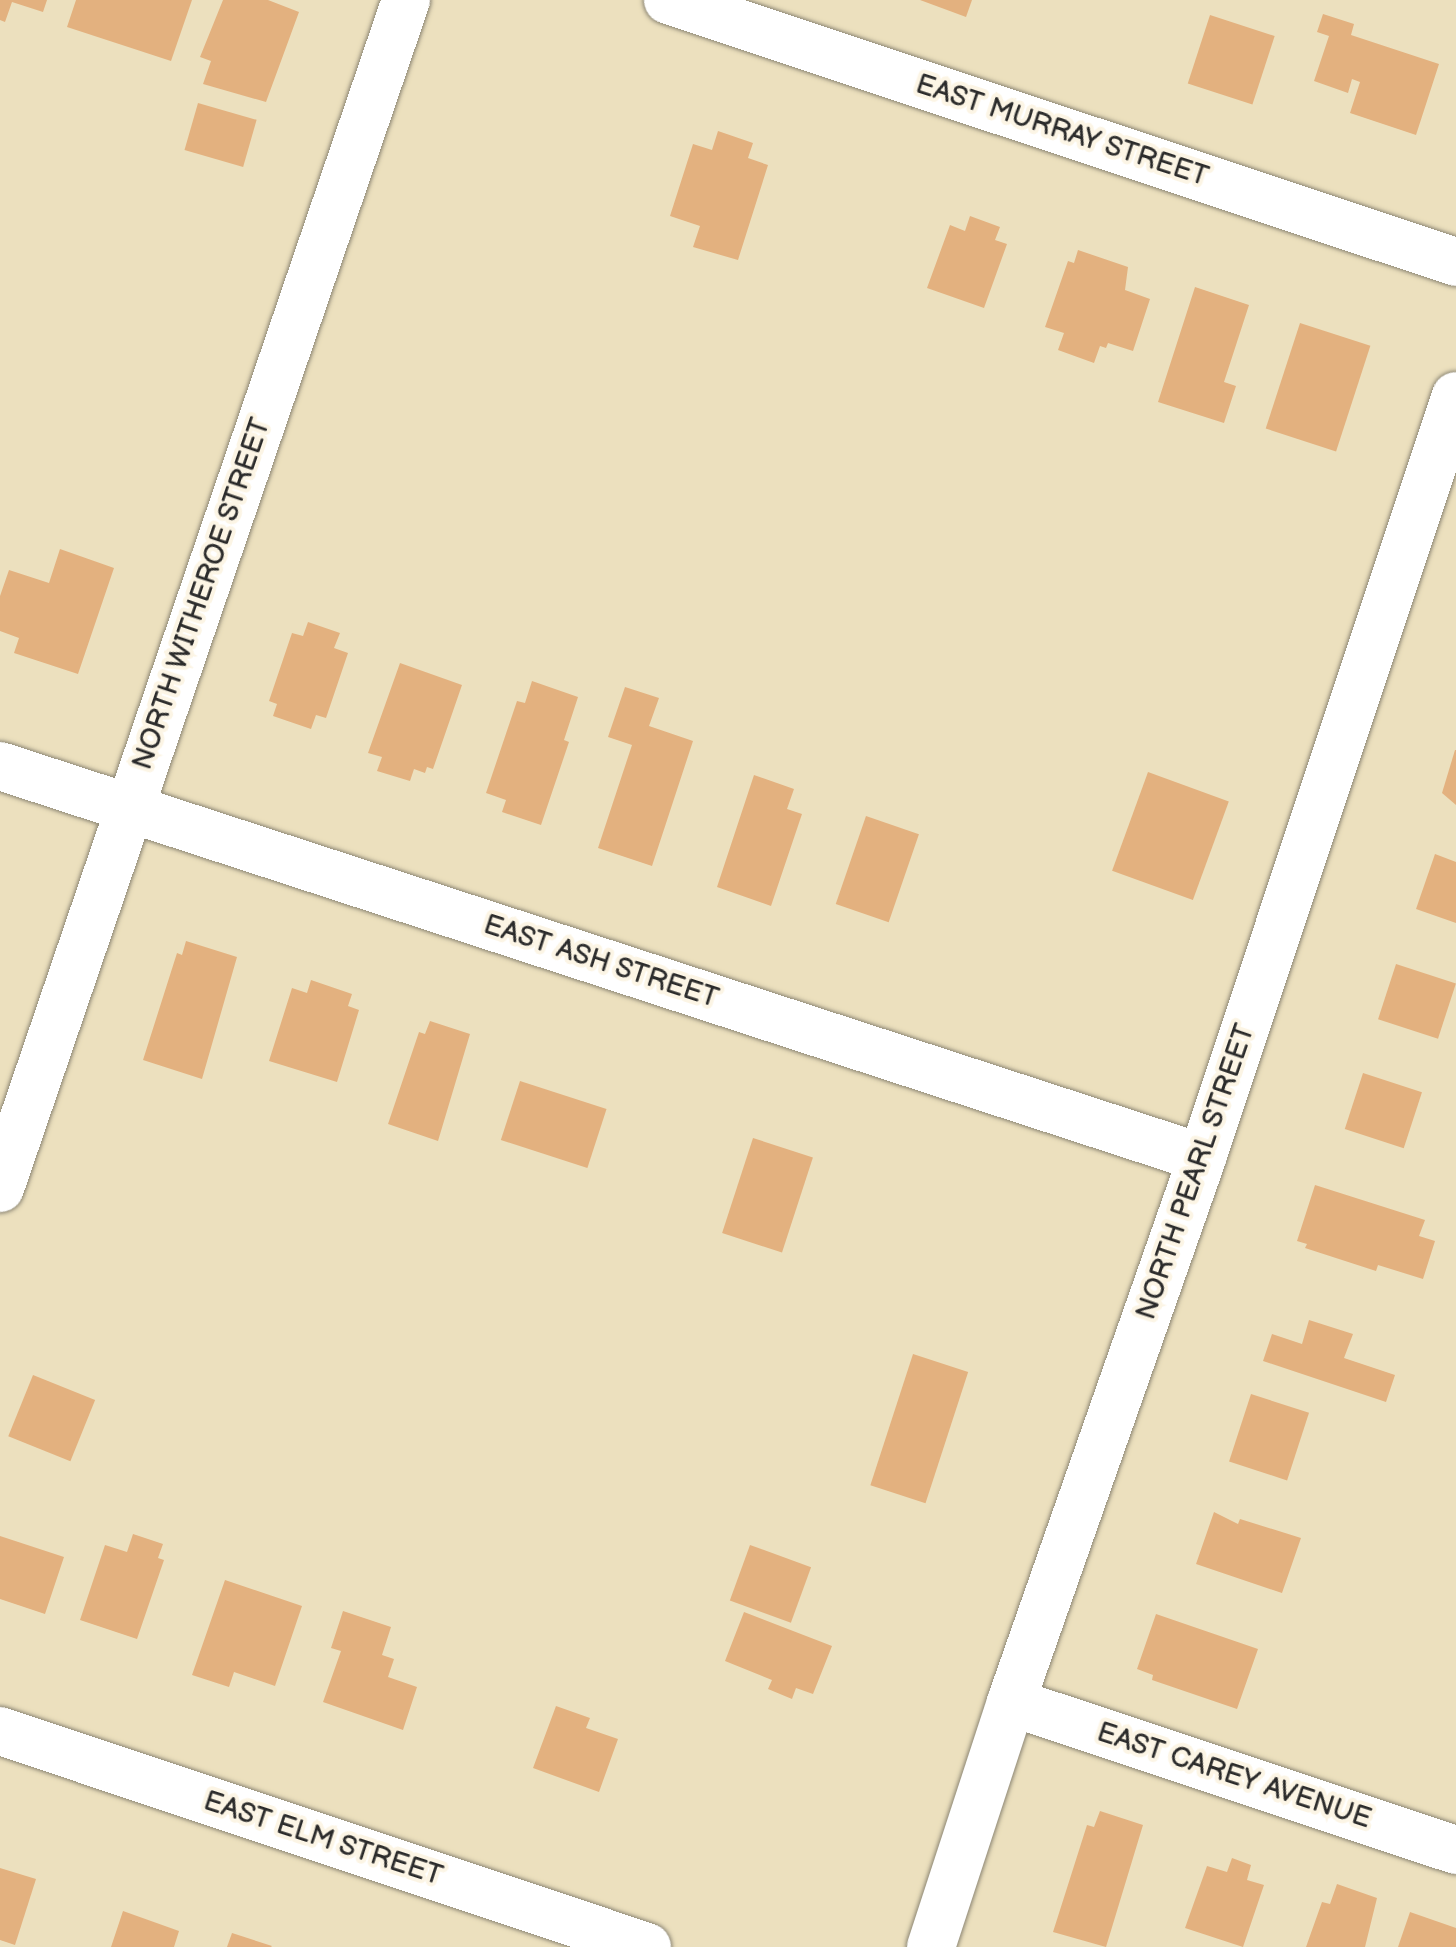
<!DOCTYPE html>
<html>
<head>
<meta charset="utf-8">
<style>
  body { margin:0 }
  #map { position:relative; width:1456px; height:1947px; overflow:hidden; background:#ece0be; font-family:"Balsamiq Sans",sans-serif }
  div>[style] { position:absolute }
  .building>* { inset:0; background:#e3b17f; transform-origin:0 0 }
  .roads { filter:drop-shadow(0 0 2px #8c8674) drop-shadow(0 0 2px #8c8674) }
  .street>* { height:48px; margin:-24px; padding:0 24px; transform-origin:24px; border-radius:24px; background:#fff }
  span { translate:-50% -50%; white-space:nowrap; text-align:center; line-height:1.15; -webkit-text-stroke:8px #fcf5e5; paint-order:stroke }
  .street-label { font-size:28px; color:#2b2b2b }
</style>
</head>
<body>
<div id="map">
  <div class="building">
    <i style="clip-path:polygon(0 0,47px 0,43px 12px,12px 2px,5px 22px,0 20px)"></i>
    <i style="clip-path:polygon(76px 0,192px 0,171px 61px,67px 27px)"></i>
    <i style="clip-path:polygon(223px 0,268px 0,299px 12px,266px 102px,203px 84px,211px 61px,200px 57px)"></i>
    <i style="clip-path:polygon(920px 0,972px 0,966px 17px)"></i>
    <i style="clip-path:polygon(1323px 14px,1354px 24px,1351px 35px,1439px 64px,1416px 135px,1350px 113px,1360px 82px,1352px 79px,1348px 93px,1314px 81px,1329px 36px,1317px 32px)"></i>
    <i style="left:1210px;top:15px;width:68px;height:72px;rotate:18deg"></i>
    <i style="left:198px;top:103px;width:61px;height:49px;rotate:16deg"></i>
    <i style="clip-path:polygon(718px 131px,753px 143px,748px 158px,768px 165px,738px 260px,693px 247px,700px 226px,670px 216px,693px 144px,712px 150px)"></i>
    <i style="clip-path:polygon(970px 216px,1000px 227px,995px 240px,1007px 244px,984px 308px,927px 288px,950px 225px,965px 231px)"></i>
    <i style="clip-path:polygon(1078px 250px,1128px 267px,1125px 290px,1150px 299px,1133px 351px,1108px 343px,1106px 348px,1100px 346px,1094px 363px,1058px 350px,1064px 333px,1045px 327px,1068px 261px,1074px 263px)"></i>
    <i style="clip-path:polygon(1195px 287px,1249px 305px,1224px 382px,1236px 386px,1224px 423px,1158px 402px)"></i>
    <i style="left:1300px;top:323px;width:74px;height:111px;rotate:18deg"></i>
    <i style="clip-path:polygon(60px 549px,114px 568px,78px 674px,14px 653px,19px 638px,0 631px,0 596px,9px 570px,49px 583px)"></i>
    <i style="clip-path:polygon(308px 622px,340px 633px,334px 648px,348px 653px,326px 718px,316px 715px,311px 729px,273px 716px,277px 704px,269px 701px,292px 633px,303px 636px)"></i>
    <i style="clip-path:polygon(400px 663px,462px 685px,433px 769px,427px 767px,425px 773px,414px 769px,410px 781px,377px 771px,382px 757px,368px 753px)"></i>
    <i style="clip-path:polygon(532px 681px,578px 697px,564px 740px,569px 742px,541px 825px,502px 812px,506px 800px,486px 793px,517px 701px,525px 703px)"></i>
    <i style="clip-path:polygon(625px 687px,659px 698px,649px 726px,693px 741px,652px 866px,598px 848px,632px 745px,608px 737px)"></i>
    <i style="clip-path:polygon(1455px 750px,1456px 750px,1456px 805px,1442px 793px)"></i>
    <i style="left:1148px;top:772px;width:86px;height:105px;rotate:20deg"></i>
    <i style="clip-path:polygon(754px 775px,794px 789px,787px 809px,802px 814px,771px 906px,717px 887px)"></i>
    <i style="left:866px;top:816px;width:56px;height:93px;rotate:19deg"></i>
    <i style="clip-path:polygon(1435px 854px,1456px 862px,1456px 923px,1416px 909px)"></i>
    <i style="clip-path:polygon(186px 941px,237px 957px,202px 1079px,143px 1060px,177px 953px,182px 955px)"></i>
    <i style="left:1396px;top:964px;width:63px;height:58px;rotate:18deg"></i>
    <i style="clip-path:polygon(311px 980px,352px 994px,348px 1006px,359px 1010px,337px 1082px,269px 1061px,292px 988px,307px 993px)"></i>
    <i style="clip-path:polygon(430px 1021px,470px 1034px,438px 1141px,388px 1124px,419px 1032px,425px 1034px)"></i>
    <i style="left:1363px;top:1073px;width:62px;height:59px;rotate:18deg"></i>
    <i style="left:520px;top:1081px;width:91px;height:62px;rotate:18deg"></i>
    <i style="left:753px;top:1138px;width:63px;height:100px;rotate:18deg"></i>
    <i style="clip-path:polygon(1315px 1185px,1425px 1220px,1419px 1236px,1435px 1241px,1423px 1279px,1378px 1265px,1376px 1271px,1305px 1248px,1307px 1244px,1297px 1241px)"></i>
    <i style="clip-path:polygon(1309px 1320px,1353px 1334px,1344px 1358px,1395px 1375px,1386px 1402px,1263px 1361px,1272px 1334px,1302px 1344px)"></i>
    <i style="left:913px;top:1354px;width:58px;height:138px;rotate:18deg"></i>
    <i style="left:33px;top:1375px;width:67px;height:66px;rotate:22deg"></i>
    <i style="left:1251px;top:1394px;width:61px;height:71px;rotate:18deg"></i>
    <i style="clip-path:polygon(1214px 1512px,1238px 1524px,1240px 1519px,1301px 1538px,1282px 1593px,1196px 1564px)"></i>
    <i style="clip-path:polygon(133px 1534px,163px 1544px,158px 1558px,164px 1560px,137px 1639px,80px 1620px,105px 1545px,127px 1552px)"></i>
    <i style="clip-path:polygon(0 1536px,64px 1557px,45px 1614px,0 1599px)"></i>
    <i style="left:750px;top:1545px;width:65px;height:59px;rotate:20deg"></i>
    <i style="clip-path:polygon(225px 1580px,302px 1606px,275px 1686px,234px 1672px,229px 1687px,192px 1675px)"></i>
    <i style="clip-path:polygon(343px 1611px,391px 1627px,382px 1655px,394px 1659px,388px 1677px,417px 1687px,403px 1730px,323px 1702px,341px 1651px,331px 1648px)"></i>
    <i style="clip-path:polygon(744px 1612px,832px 1646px,813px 1694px,796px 1688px,792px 1699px,768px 1689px,772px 1680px,725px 1661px)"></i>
    <i style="clip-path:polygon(1156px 1614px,1258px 1649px,1237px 1709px,1152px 1680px,1153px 1675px,1137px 1669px)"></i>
    <i style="clip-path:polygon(556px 1706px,590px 1718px,586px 1728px,618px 1739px,599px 1792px,533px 1768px)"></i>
    <i style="clip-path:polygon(1100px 1811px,1143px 1825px,1106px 1947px,1053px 1932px,1087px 1825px,1094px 1827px)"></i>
    <i style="clip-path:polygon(1232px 1858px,1251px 1865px,1247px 1880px,1264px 1885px,1243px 1947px,1185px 1928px,1207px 1866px,1227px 1872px)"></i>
    <i style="clip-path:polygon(0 1868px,36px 1879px,15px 1945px,0 1940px)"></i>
    <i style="clip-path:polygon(1337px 1884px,1377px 1898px,1365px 1947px,1306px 1947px,1322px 1902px,1330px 1904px)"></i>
    <i style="clip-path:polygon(123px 1911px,179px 1931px,174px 1947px,111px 1947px)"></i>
    <i style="clip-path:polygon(1410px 1912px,1456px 1928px,1456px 1947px,1398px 1947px)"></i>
    <i style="clip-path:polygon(232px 1933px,272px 1946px,271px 1947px,227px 1947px)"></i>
  </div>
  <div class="roads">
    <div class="street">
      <i style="left:668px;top:0;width:830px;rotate:18.39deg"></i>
      <i style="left:0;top:766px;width:1264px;rotate:18.06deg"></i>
      <i style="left:0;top:1188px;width:1255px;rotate:-71.13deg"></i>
      <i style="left:1011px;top:1702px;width:469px;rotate:18.4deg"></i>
      <i style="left:0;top:1731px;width:682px;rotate:18.46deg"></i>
      <i style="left:931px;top:1947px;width:258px;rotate:-71.9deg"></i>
      <i style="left:1011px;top:1702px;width:577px;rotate:-70.65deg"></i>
      <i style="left:1202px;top:1158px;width:803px;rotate:-71.57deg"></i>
    </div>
  </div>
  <div class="street-label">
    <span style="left:1062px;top:131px;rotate:18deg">EAST MURRAY STREET</span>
    <span style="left:202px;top:594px;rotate:-71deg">NORTH WITHEROE STREET</span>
    <span style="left:601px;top:962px;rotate:18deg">EAST ASH STREET</span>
    <span style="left:1196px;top:1172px;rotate:-71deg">NORTH PEARL STREET</span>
    <span style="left:1234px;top:1776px;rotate:18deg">EAST CAREY AVENUE</span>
    <span style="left:323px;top:1839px;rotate:18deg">EAST ELM STREET</span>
  </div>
</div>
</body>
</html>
